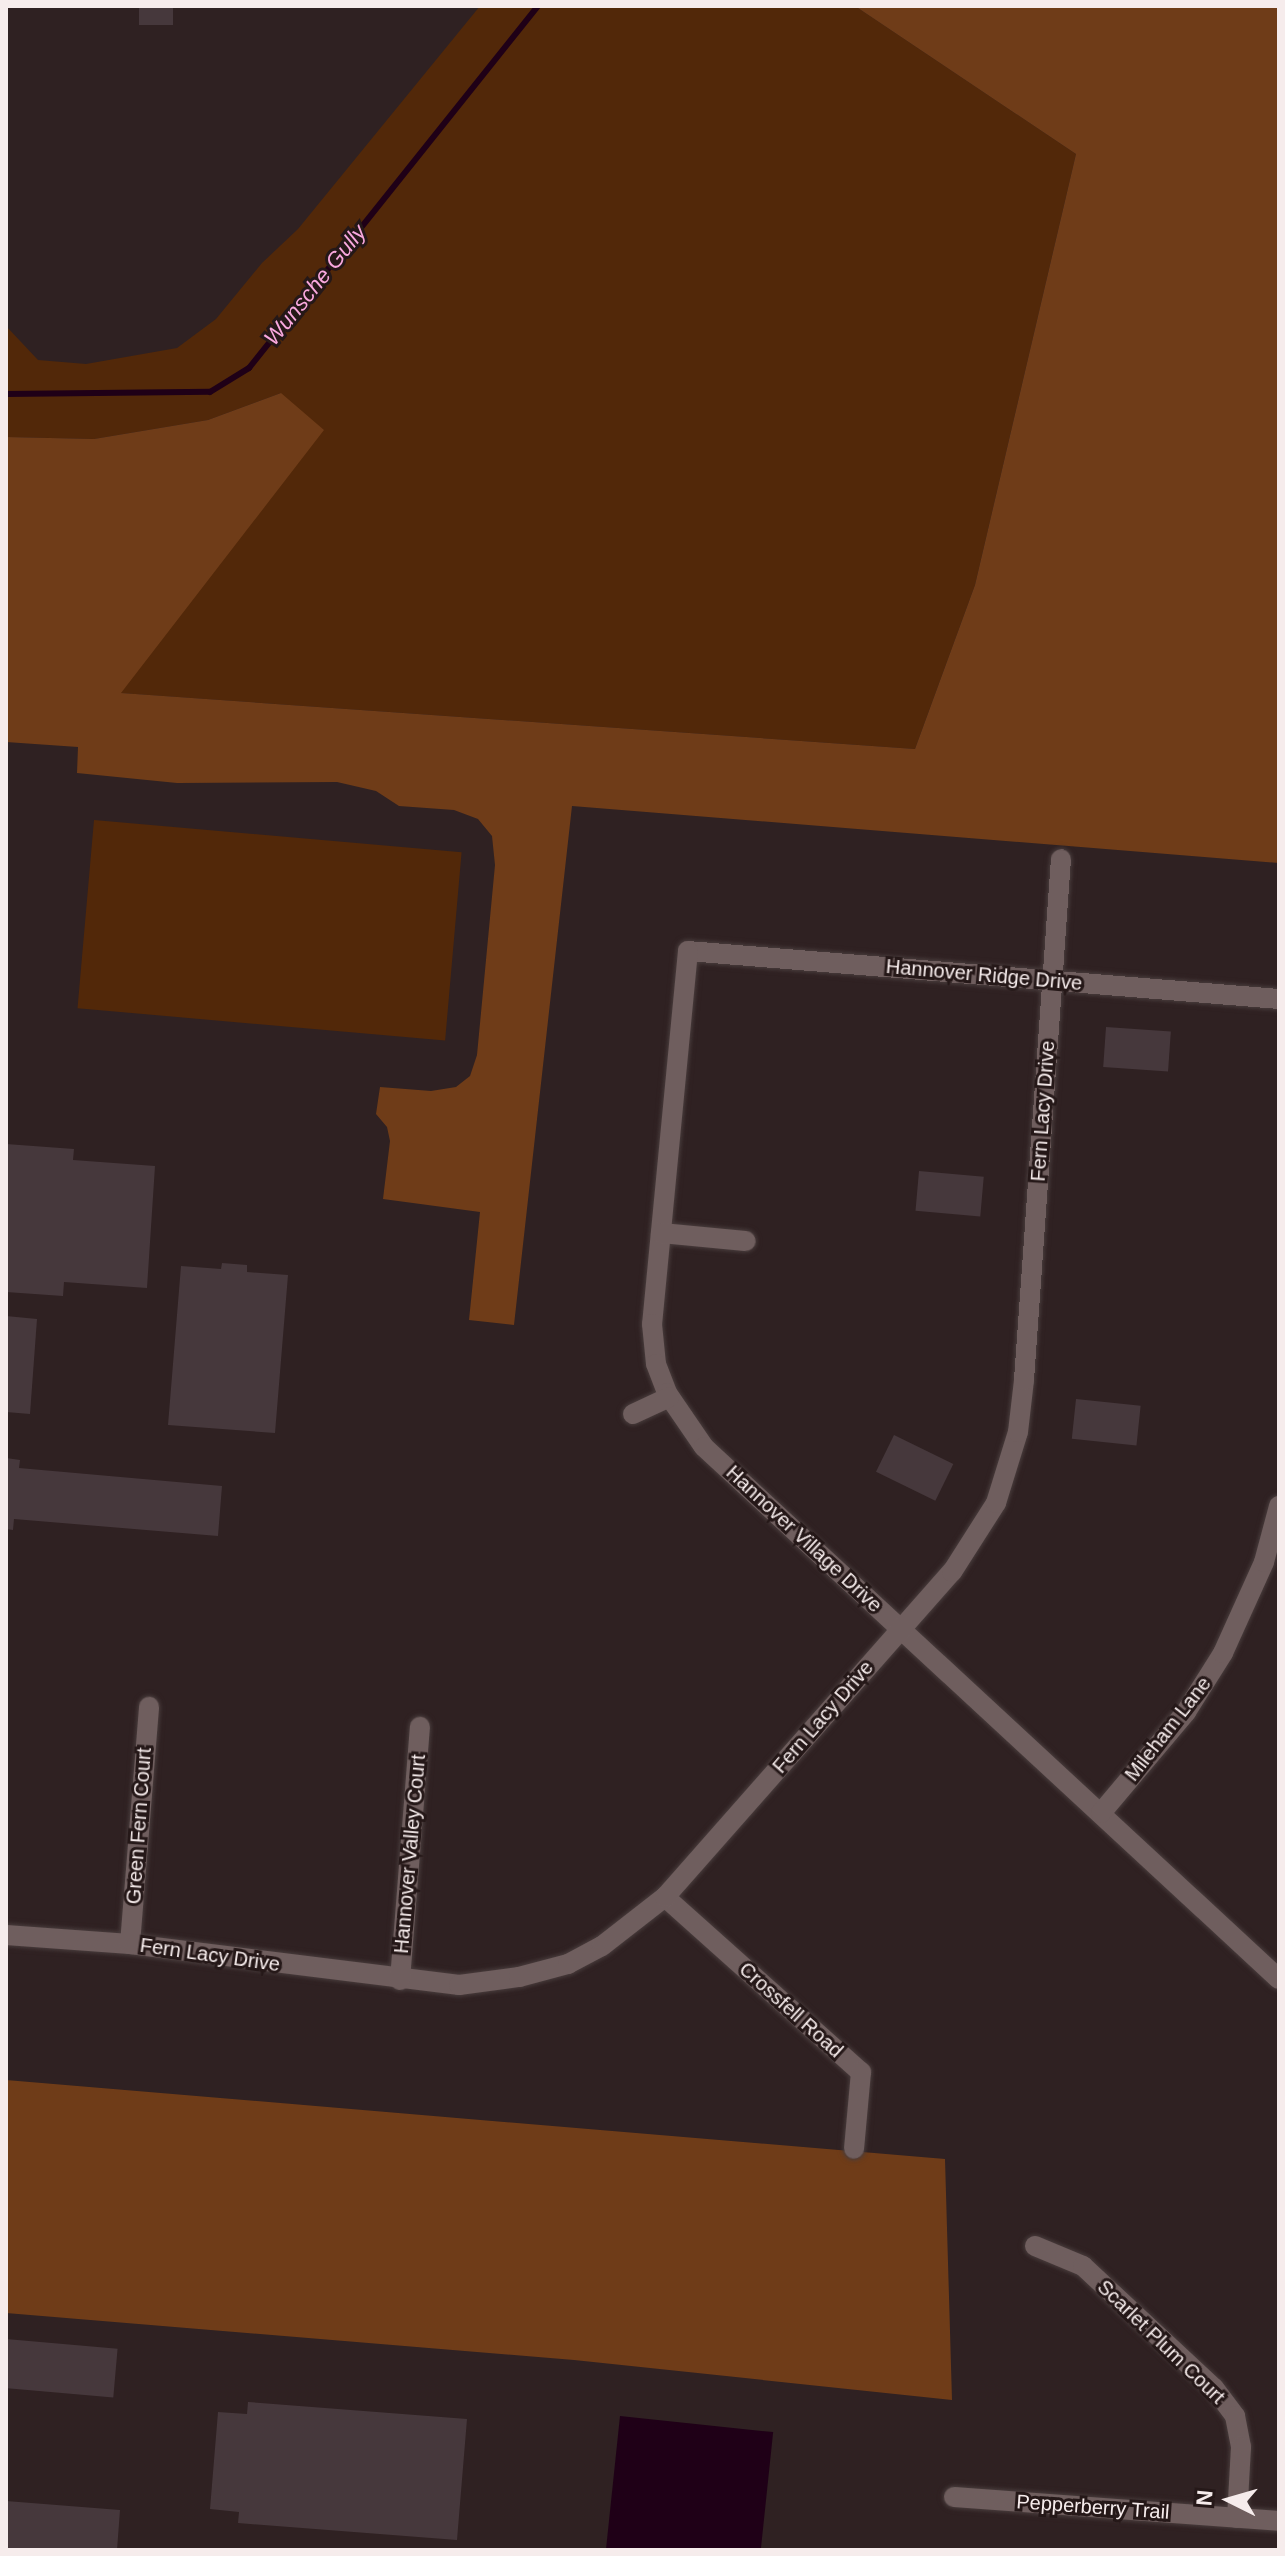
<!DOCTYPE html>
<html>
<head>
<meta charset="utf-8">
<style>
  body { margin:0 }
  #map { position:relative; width:1285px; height:2556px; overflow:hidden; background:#2f2122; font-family:Helvetica,sans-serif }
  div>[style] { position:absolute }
  .green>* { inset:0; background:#522809; transform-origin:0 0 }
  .forest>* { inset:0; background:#6f3c18 }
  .water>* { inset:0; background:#1f0017; transform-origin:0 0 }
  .stream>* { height:6px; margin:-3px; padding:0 3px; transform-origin:3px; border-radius:3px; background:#1f0017 }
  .building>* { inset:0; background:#46383c; transform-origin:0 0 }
  .roads { filter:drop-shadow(0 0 2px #483c3c) drop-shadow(0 0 2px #483c3c) }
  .street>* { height:20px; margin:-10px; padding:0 10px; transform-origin:10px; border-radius:10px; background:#6f5e5e }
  span { translate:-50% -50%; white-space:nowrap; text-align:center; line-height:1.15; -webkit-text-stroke:6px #251818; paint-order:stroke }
  .street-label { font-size:20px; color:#f6ecec }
  .water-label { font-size:22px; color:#f9a8de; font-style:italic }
  .frame { position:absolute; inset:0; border:8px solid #f6ecec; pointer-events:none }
  .north { position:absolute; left:1189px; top:2460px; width:80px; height:80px; -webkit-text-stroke:6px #251818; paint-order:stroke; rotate:275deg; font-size:22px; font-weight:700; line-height:32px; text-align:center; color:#f6ecec }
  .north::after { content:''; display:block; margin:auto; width:28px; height:36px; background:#f6ecec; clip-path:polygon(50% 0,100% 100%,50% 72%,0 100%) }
</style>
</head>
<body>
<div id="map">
  <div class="green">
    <i style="clip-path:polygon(480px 6px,855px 6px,1076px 154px,975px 585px,915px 749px,120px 693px,281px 393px,208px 420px,94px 439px,6px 437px,6px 326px,38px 360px,86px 364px,177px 348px,216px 319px,262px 263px,298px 229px)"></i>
    <i style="left:94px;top:820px;width:369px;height:189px;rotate:5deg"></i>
  </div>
  <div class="forest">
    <i style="clip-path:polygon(855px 6px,1279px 6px,1279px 863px,572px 806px,514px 1325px,469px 1320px,480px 1212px,383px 1199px,390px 1141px,387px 1127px,376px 1114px,380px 1087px,431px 1091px,456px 1087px,470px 1076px,477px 1055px,495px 865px,492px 836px,478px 819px,454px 810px,399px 806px,376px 791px,337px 782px,177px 783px,77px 773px,78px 747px,6px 742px,6px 437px,94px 439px,208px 420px,281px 393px,324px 430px,121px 693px,915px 749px,975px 585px,1076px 154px)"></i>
    <i style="clip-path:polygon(6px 2080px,945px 2159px,952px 2400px,574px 2360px,6px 2313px)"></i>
  </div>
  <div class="water">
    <i style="left:620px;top:2416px;width:154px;height:135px;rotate:6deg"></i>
  </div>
  <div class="stream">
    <i style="left:6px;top:394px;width:204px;rotate:-0.6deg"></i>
    <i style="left:210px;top:392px;width:46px;rotate:-31.6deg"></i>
    <i style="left:249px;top:368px;width:463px;rotate:-51.4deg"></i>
  </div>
  <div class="building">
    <i style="left:139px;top:6px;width:34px;height:19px"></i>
    <i style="left:1106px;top:1027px;width:65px;height:40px;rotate:4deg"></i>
    <i style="clip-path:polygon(6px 1144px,74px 1149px,73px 1160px,155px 1166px,147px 1288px,64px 1282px,63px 1296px,6px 1292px)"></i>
    <i style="left:919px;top:1171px;width:65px;height:40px;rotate:5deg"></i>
    <i style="clip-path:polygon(222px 1263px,247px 1265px,247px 1272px,288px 1275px,275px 1433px,168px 1425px,181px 1266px,221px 1269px)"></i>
    <i style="clip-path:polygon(6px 1316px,37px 1319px,30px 1414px,6px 1412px)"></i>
    <i style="left:1076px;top:1399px;width:65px;height:40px;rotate:6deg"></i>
    <i style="left:894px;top:1435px;width:66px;height:41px;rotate:26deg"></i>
    <i style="clip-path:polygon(6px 1458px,20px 1460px,19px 1468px,222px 1486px,218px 1536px,14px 1519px,13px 1530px,6px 1529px)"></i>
    <i style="left:6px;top:2339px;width:112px;height:49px;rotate:5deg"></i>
    <i style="clip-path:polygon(248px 2402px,467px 2419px,457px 2540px,238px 2523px,239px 2512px,210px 2509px,218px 2412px,247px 2414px)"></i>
    <i style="clip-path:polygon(6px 2501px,120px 2510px,117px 2550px,6px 2550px)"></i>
  </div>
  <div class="roads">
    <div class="street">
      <i style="left:1279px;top:999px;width:593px;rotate:-175.36deg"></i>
      <i style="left:688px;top:951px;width:375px;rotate:95.5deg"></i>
      <i style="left:652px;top:1324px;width:40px;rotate:84.3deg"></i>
      <i style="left:656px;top:1364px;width:31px;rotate:69deg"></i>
      <i style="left:667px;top:1393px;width:65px;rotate:55.6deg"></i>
      <i style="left:704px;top:1447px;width:783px;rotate:42.78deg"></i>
      <i style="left:661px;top:1233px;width:85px;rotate:5.4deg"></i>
      <i style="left:633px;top:1414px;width:40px;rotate:-25deg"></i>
      <i style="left:1101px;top:1813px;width:132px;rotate:-49.9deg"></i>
      <i style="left:1186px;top:1712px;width:70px;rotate:-57.9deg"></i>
      <i style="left:1223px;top:1653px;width:100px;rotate:-65.7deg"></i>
      <i style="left:1264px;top:1562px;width:58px;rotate:-75deg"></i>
      <i style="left:665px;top:1897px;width:263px;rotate:41.8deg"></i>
      <i style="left:861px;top:2072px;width:77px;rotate:95.2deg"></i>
      <i style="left:6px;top:1935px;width:124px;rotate:4.2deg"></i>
      <i style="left:130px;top:1944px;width:332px;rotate:7.1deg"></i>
      <i style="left:459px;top:1985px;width:61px;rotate:-7.6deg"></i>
      <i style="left:519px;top:1977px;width:51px;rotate:-14.9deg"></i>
      <i style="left:568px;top:1964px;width:38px;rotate:-28deg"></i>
      <i style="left:602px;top:1946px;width:80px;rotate:-37.9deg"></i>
      <i style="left:665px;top:1897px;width:434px;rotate:-48.6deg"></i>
      <i style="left:952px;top:1572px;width:82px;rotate:-57.5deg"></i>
      <i style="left:996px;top:1503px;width:74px;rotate:-72.8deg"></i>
      <i style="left:1018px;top:1432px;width:52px;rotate:-83.4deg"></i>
      <i style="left:1024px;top:1380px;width:522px;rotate:-85.94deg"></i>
      <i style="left:130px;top:1944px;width:238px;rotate:-85.4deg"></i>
      <i style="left:400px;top:1980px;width:254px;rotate:-85.5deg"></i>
      <i style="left:1035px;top:2246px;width:52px;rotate:22.6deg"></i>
      <i style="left:1083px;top:2266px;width:179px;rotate:43deg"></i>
      <i style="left:1214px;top:2388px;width:35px;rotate:53deg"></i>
      <i style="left:1235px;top:2416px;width:32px;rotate:79deg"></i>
      <i style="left:1241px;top:2447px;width:71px;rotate:93.2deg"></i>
      <i style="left:954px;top:2497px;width:326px;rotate:4.2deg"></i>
    </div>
  </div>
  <div class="street-label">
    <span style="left:984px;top:975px;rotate:5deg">Hannover Ridge Drive</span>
    <span style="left:1043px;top:1111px;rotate:-86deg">Fern Lacy Drive</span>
    <span style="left:804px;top:1539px;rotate:43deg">Hannover Village Drive</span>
    <span style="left:823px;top:1717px;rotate:-49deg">Fern Lacy Drive</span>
    <span style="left:1168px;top:1729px;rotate:-52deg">Mileham Lane</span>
    <span style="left:139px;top:1826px;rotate:-86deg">Green Fern Court</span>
    <span style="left:410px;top:1854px;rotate:-85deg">Hannover Valley Court</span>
    <span style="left:210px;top:1955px;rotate:8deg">Fern Lacy Drive</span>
    <span style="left:791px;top:2010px;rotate:42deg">Crossfell Road</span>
    <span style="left:1161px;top:2342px;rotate:44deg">Scarlet Plum Court</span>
    <span style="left:1093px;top:2507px;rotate:4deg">Pepperberry Trail</span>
  </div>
  <div class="water-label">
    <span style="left:315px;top:285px;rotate:-51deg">Wunsche Gully</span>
  </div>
  <div class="frame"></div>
  <div class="north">N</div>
</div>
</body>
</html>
